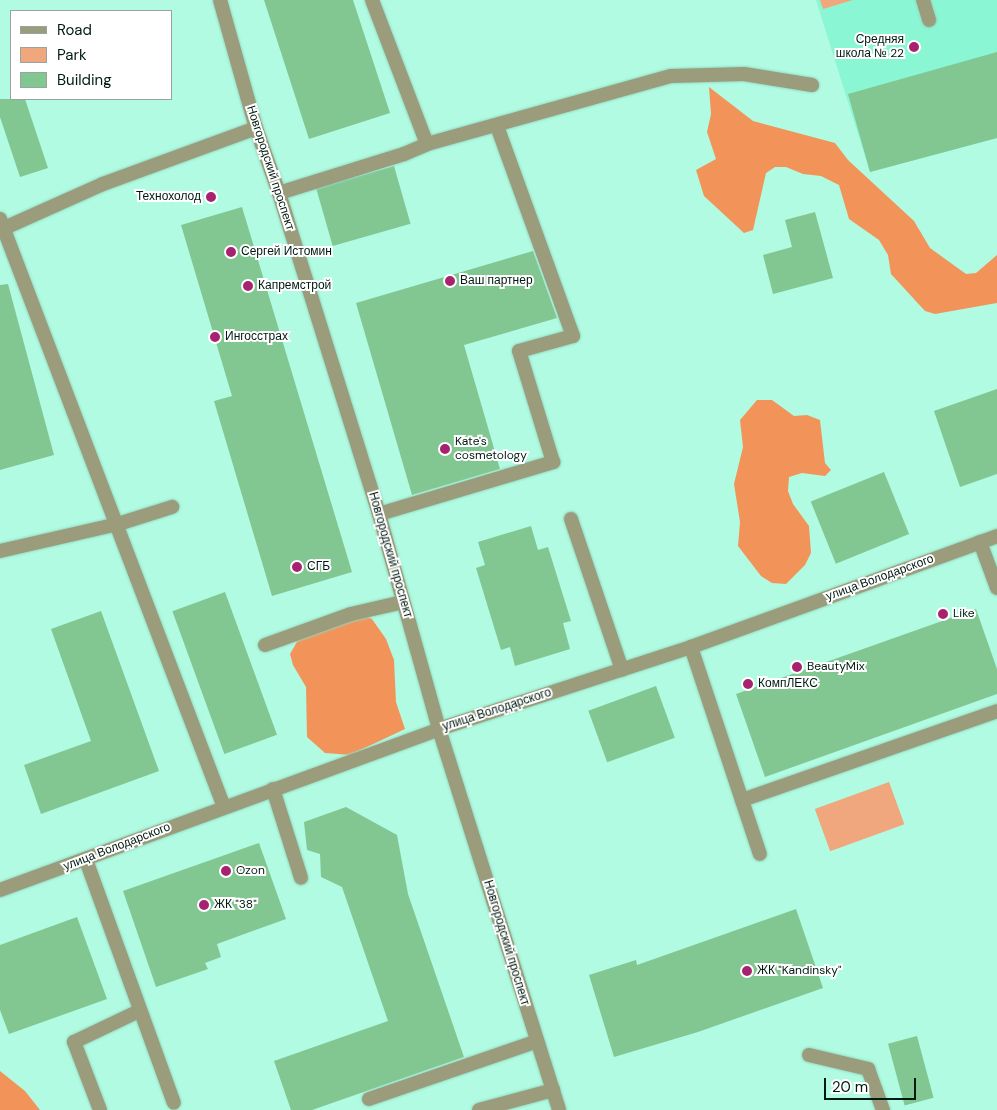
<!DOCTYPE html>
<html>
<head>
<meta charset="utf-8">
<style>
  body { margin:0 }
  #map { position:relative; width:997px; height:1110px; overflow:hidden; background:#b0fbe1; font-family:"DM Sans",sans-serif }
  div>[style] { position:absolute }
  .built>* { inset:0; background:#8af6d3 }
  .green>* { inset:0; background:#f0a77d; transform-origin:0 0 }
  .forest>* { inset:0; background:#f2945a }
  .building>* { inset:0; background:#82c792; transform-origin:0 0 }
  .roads { filter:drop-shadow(0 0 1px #94d7c0) drop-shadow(0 0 1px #94d7c0) }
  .service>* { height:14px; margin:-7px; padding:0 7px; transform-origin:7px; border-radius:7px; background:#9a9c7b }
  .minor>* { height:14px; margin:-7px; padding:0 7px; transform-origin:7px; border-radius:7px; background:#9a9c7b }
  .dots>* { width:14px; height:14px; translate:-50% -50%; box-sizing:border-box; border:2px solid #fff; border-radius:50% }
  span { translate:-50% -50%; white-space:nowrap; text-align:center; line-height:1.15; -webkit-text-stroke:4px #fff; paint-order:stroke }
  .poi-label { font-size:12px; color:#001a12 }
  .right { translate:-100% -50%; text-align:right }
  .left { translate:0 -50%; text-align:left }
  .street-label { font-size:12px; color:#001a12 }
  .legend { position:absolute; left:10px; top:10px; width:162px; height:90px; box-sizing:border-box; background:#fff; border:1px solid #99a3a0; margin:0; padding:6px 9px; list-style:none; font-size:15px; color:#001a12 }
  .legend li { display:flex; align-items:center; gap:10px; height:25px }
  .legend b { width:25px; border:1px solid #99a3a0 }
  .scale { position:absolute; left:824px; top:1078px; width:92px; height:22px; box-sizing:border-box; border:2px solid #001a12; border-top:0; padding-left:6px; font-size:15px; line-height:18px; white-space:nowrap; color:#001a12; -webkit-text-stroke:4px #fff; paint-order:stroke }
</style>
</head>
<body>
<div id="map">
  <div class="built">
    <i style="clip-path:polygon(816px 0,997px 0,997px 138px,870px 172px)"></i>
  </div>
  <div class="green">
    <i style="clip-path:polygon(820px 0,853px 0,823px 9px)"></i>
    <i style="left:889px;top:782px;width:45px;height:79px;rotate:70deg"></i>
  </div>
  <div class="forest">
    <i style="clip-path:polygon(709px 87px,753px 121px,835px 143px,848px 160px,914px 221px,930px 248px,966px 274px,976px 273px,997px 255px,997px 303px,935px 314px,925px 311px,891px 274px,888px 255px,879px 240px,849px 219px,839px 185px,821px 176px,803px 174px,786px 167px,775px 167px,766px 173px,753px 230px,744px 233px,704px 196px,696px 170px,716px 159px,707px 132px,711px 114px)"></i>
    <i style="clip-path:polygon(757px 400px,772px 400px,794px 416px,807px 415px,820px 420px,825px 463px,831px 470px,825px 476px,802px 473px,789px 477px,788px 491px,793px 504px,809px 526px,811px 553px,805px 565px,786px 584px,772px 583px,761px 576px,738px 546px,740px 522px,734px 484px,743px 447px,740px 420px)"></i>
    <i style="clip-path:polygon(360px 613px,372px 619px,386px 639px,394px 660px,396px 702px,405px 729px,350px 755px,325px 753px,307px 737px,306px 687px,293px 665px,290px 654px,302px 633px)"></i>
    <i style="clip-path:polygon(0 1071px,25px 1091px,40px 1110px,0 1110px)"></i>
  </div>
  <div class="building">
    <i style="clip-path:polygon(264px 0,353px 0,390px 113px,309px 139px)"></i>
    <i style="clip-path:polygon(997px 52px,997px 138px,870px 172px,848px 94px)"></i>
    <i style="clip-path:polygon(0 99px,25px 99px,48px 168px,20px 177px,0 117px)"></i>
    <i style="left:394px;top:166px;width:60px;height:81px;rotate:74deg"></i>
    <i style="clip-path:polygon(242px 207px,352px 572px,272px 596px,214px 401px,232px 396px,181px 225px)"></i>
    <i style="clip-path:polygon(815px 212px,833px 278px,773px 294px,763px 255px,792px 247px,785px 220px)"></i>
    <i style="clip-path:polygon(533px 251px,557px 318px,464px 345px,500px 469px,412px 495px,356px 303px)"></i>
    <i style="clip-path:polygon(8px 284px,54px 455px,0 470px,0 285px)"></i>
    <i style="clip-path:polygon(997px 389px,997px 474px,960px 487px,934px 411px)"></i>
    <i style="left:884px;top:472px;width:67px;height:79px;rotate:68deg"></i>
    <i style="clip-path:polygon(531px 526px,538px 550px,548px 547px,571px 621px,563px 623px,570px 649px,515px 666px,510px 647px,501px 650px,476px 568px,485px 565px,478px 542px)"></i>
    <i style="left:225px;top:592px;width:152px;height:56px;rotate:70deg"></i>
    <i style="clip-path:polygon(976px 609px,997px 669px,997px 694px,765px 777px,736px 694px)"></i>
    <i style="clip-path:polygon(101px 611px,159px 771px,41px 814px,24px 765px,91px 741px,51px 629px)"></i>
    <i style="left:656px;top:686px;width:55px;height:72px;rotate:70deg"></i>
    <i style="clip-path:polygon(346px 807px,397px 835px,408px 894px,464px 1057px,312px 1110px,291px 1110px,274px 1061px,388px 1021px,342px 887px,321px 877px,320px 854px,307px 850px,304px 822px)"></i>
    <i style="clip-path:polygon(259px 843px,286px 919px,217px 944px,221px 957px,205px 963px,208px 969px,156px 987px,123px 891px)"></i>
    <i style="clip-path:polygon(796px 909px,823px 988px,698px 1032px,614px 1057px,589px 975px,636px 960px,637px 965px)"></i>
    <i style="clip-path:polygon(77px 917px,107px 999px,9px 1034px,0 1010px,0 945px)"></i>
    <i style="left:917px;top:1036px;width:64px;height:30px;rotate:75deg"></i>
  </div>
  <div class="roads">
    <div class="service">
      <i style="left:372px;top:0;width:154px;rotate:69.1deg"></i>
      <i style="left:923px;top:0;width:21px;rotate:73deg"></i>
      <i style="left:279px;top:193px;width:131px;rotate:-17.3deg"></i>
      <i style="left:404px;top:154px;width:25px;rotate:-23deg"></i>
      <i style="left:427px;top:144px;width:253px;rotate:-15.6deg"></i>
      <i style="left:671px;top:76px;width:73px;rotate:-1.6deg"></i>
      <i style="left:744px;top:74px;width:69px;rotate:9.2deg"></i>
      <i style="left:0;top:219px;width:629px;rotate:69.15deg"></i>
      <i style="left:0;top:230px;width:113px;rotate:-24.1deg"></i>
      <i style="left:103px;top:184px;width:163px;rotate:-20.1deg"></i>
      <i style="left:379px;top:514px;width:182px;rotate:-16.6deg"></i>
      <i style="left:553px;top:462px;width:116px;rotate:-107deg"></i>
      <i style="left:519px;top:351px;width:56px;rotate:-15.5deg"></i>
      <i style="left:573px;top:336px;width:223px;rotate:-109.9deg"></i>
      <i style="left:571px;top:519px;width:159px;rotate:71.3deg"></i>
      <i style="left:980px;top:542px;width:49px;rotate:69.7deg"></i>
      <i style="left:0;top:551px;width:121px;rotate:-12.9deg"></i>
      <i style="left:118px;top:524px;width:57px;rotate:-17.5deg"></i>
      <i style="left:265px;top:645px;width:91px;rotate:-19.8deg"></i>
      <i style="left:351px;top:614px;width:53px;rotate:-13deg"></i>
      <i style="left:691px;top:647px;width:218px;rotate:71.6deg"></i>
      <i style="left:273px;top:789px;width:93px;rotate:72.5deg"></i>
      <i style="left:742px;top:800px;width:270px;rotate:-19.2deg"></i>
      <i style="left:86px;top:860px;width:258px;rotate:70.1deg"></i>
      <i style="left:809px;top:1055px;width:61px;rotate:13.3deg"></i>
      <i style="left:868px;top:1069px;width:44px;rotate:69.9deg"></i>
      <i style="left:369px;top:1099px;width:178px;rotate:-19deg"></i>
      <i style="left:100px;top:1110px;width:73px;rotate:-110.9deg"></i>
      <i style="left:74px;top:1042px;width:72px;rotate:-25.5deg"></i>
      <i style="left:479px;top:1110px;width:77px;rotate:-15.1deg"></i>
    </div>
    <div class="minor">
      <i style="left:220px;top:0;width:133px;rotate:74.3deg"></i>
      <i style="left:256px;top:128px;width:69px;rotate:70.5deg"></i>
      <i style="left:279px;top:193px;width:336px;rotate:72.7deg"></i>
      <i style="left:379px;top:514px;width:223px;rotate:74.4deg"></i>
      <i style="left:439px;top:729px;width:399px;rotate:72.5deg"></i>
      <i style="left:0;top:890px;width:468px;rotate:-20.1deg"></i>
      <i style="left:439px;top:729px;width:265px;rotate:-18deg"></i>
      <i style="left:691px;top:647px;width:326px;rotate:-19.9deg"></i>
    </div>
  </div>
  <div class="dots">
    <i style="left:914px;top:47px;background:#a7236f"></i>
    <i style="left:211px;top:197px;background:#a7236f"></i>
    <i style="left:231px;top:252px;background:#a7236f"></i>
    <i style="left:450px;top:281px;background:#a7236f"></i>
    <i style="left:248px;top:286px;background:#a7236f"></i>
    <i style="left:215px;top:337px;background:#a7236f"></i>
    <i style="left:445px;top:449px;background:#a7236f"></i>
    <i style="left:297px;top:567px;background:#a7236f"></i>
    <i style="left:943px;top:614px;background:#a7236f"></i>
    <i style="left:797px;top:667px;background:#a7236f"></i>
    <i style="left:748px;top:684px;background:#a7236f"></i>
    <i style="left:226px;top:871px;background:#a7236f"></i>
    <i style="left:204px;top:905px;background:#a7236f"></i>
    <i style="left:747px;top:971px;background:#a7236f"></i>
  </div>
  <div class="poi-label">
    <span class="right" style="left:904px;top:47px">Средняя<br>школа № 22</span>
    <span class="right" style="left:201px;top:197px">Технохолод</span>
    <span class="left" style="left:241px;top:252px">Сергей Истомин</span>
    <span class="left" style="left:460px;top:281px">Ваш партнер</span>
    <span class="left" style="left:258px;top:286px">Капремстрой</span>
    <span class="left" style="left:225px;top:337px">Ингосстрах</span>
    <span class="left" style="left:455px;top:449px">Kate's<br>cosmetology</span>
    <span class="left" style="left:307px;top:567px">СГБ</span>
    <span class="left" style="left:953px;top:614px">Like</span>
    <span class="left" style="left:807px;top:667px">BeautyMix</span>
    <span class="left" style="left:758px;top:684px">КомпЛЕКС</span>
    <span class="left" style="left:236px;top:871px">Ozon</span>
    <span class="left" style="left:214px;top:905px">ЖК "38"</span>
    <span class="left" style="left:757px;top:971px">ЖК "Kandinsky"</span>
  </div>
  <div class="street-label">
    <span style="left:270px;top:168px;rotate:72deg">Новгородский проспект</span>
    <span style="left:390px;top:555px;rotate:74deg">Новгородский проспект</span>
    <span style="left:880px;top:578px;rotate:-20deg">улица Володарского</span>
    <span style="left:497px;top:710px;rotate:-18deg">улица Володарского</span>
    <span style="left:117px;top:847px;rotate:-21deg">улица Володарского</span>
    <span style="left:506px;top:943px;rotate:73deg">Новгородский проспект</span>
  </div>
  <ul class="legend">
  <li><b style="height:6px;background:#9a9c7b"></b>Road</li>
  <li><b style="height:14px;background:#f0a77d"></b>Park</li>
  <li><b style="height:14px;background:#82c792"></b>Building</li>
  </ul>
  <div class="scale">20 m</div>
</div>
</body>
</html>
